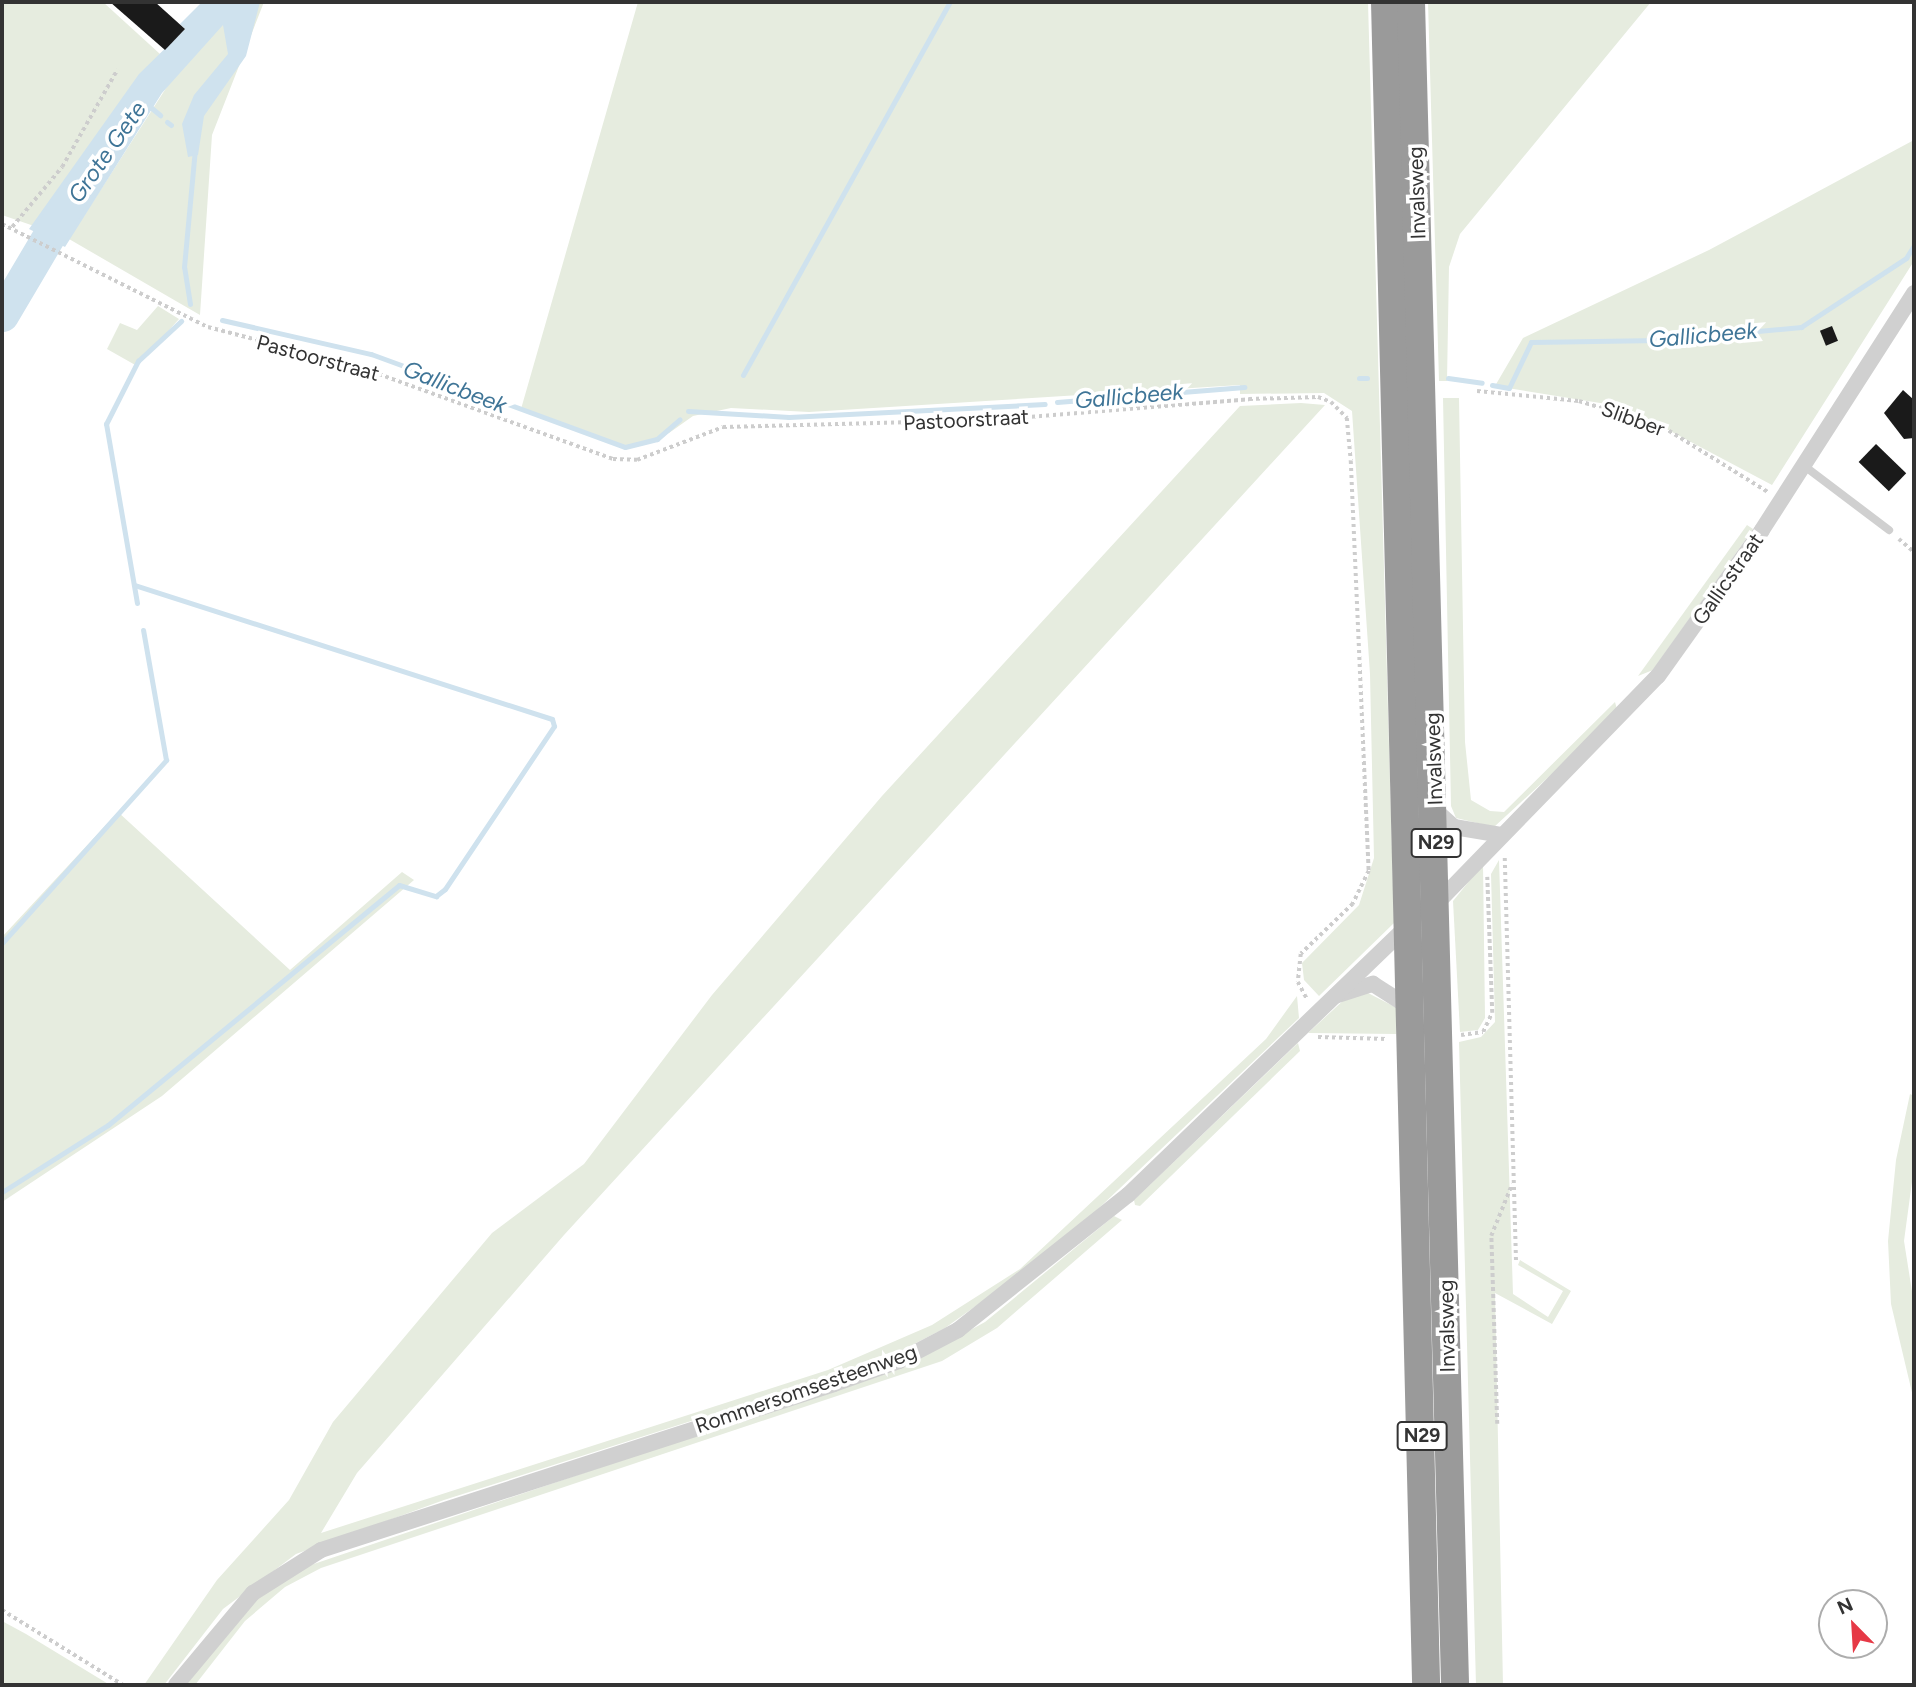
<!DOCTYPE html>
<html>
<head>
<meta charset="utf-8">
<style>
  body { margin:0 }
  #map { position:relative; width:1916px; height:1687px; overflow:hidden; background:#fff; font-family:Figtree,sans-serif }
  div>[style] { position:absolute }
  .green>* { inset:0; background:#e6ecdf }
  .water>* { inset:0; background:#cfe2ee }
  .stream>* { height:5px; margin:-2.5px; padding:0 2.5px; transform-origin:2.5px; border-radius:2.5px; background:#cfe2ee }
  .river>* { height:33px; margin:-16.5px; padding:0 16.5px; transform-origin:16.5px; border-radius:16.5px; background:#cfe2ee }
  .building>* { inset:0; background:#1a1a1a; transform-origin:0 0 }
  .path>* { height:3.5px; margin-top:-1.75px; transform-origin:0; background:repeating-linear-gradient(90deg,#cdcdcd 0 3.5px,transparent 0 7px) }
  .lane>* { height:8px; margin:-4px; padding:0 4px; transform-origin:4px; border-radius:4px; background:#d0d0d0 }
  .street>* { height:16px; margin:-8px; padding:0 8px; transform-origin:8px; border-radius:8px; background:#d0d0d0 }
  .highway>* { height:28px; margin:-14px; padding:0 14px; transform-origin:14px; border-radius:14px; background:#9a9a9a }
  span { translate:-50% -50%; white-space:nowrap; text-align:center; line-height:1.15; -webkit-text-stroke:7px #fff; paint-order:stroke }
  .shield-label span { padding:2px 5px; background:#fff; border:2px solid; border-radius:5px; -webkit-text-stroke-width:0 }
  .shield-label { font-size:19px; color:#333; font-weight:700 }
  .street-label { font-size:21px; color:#333 }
  .water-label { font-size:23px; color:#3f7597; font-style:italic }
  .frame { position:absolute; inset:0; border:4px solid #333; pointer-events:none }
  .north { position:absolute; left:1818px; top:1589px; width:70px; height:70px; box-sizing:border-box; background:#fff; border:2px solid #adadad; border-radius:50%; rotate:336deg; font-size:19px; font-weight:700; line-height:28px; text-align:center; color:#333 }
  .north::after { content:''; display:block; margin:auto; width:24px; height:32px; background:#e63946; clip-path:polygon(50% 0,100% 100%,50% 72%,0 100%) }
</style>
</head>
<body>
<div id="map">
  <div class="green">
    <i style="clip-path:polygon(2px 2px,103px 2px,160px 54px,34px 226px,2px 215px)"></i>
    <i style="clip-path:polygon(245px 2px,264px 2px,212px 135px,200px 315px,69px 239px,179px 68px)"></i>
    <i style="clip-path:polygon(638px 2px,1368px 2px,1394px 923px,1319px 996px,1304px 980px,1302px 963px,1359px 905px,1374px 858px,1370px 674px,1352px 411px,1324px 393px,1240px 394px,1240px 385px,809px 412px,731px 408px,693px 416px,669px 433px,631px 448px,521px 409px)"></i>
    <i style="clip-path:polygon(1428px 2px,1651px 2px,1460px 234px,1449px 267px,1447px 381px,1439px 381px)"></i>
    <i style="clip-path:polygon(1914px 140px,1914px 261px,1772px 485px,1625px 407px,1495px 386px,1523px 338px,1709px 250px)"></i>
    <i style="clip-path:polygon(158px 306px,179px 319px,137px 366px,107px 349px,120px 323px,137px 330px)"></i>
    <i style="clip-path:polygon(1443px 398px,1459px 398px,1465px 742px,1471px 800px,1490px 811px,1504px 812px,1615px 702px,1618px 713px,1494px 827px,1456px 818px,1451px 806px)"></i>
    <i style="clip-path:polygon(1301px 403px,1325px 405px,564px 1235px,357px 1473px,321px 1533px,828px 1370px,932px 1325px,1020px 1269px,1266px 1039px,1297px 996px,1299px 1018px,1058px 1247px,945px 1328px,885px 1359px,444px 1500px,296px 1554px,223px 1609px,164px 1685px,144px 1685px,217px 1580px,289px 1500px,333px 1422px,492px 1233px,584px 1164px,712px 995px,882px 796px,1240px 406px)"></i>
    <i style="clip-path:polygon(1747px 525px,1753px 529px,1653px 670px,1638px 676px)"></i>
    <i style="clip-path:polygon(118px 812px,290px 970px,402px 872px,414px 880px,162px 1096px,2px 1202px,2px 937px)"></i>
    <i style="clip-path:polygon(1499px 860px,1513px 1294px,1548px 1317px,1563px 1291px,1518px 1265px,1520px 1260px,1571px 1291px,1552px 1324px,1495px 1293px,1503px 1685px,1476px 1685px,1459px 1042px,1481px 1037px,1495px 1022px,1491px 874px)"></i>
    <i style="clip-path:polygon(1483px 864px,1485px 1018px,1478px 1030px,1460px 1032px,1453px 901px)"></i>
    <i style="clip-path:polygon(1368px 993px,1397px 1008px,1396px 1034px,1308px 1033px,1346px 998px)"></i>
    <i style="clip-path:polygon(1298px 1043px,1300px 1051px,1140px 1206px,1135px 1205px,1134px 1200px)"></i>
    <i style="clip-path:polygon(1910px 1094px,1914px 1096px,1914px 1167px,1904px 1241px,1914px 1304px,1914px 1401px,1891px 1304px,1888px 1241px,1896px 1160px)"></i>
    <i style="clip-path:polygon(1114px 1216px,1122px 1220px,997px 1328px,942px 1361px,321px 1568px,285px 1587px,245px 1621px,195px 1685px,186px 1685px,201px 1660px,255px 1600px,299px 1569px,912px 1362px,985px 1322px)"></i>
    <i style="clip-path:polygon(2px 1621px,26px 1634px,110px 1685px,2px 1685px)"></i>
  </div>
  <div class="water">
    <i style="clip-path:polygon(202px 2px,260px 2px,246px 56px,204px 116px,198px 155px,188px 157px,182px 124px,194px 95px,228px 54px,223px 25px,162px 93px,65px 247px,29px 229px,139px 74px,185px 29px,180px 24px)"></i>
  </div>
  <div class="stream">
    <i style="left:148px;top:105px;width:16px;rotate:40deg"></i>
    <i style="left:167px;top:122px;width:5px;rotate:37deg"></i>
    <i style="left:190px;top:304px;width:37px;rotate:-99deg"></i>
    <i style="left:184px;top:267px;width:119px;rotate:-84.7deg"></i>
    <i style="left:222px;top:320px;width:153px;rotate:12.9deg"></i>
    <i style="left:371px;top:354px;width:270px;rotate:20.1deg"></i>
    <i style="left:625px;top:447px;width:33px;rotate:-14deg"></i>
    <i style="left:657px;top:439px;width:30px;rotate:-41deg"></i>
    <i style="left:743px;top:375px;width:427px;rotate:-61deg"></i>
    <i style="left:1359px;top:378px;width:8px"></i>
    <i style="left:1448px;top:378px;width:34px;rotate:8deg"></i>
    <i style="left:1492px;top:385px;width:17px;rotate:10deg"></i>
    <i style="left:1509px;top:388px;width:51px;rotate:-64.4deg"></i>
    <i style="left:1531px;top:342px;width:128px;rotate:-0.9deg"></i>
    <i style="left:1659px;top:340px;width:143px;rotate:-5.2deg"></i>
    <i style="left:1801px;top:327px;width:126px;rotate:-33.3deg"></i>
    <i style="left:1906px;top:258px;width:15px;rotate:-58deg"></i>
    <i style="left:1057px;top:402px;width:188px;rotate:-4.6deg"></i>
    <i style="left:688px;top:411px;width:101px;rotate:3.4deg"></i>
    <i style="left:789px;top:417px;width:256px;rotate:-2.9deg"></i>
    <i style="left:137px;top:603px;width:182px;rotate:-99.8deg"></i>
    <i style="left:106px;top:424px;width:71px;rotate:-63.1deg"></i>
    <i style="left:138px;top:361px;width:59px;rotate:-42.9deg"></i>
    <i style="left:2px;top:943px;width:246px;rotate:-48.1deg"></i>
    <i style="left:166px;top:760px;width:132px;rotate:-100deg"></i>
    <i style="left:2px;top:1192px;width:125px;rotate:-32.3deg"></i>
    <i style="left:108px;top:1125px;width:377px;rotate:-39.5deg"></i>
    <i style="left:399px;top:885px;width:39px;rotate:17deg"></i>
    <i style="left:436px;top:896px;width:11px;rotate:-38deg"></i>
    <i style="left:445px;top:889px;width:196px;rotate:-56.2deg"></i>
    <i style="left:554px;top:726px;width:7px;rotate:-106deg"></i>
    <i style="left:552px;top:719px;width:439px;rotate:-162.2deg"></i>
  </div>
  <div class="river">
    <i style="left:2px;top:315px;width:134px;rotate:-59.4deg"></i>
  </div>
  <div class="building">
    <i style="clip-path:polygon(110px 2px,155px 2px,185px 29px,165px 50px)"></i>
    <i style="left:1832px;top:326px;width:16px;height:13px;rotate:68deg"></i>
    <i style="clip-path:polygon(1903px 390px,1914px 400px,1914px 438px,1904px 439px,1884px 413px)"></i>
    <i style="left:1876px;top:444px;width:42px;height:25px;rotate:44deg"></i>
  </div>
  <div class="path">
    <i style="left:2px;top:224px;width:230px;rotate:26.6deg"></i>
    <i style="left:208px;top:327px;width:156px;rotate:14.8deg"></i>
    <i style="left:359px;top:367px;width:270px;rotate:19.9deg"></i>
    <i style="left:613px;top:459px;width:24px;rotate:2deg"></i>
    <i style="left:637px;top:460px;width:92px;rotate:-21deg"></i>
    <i style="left:723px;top:427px;width:267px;rotate:-1.5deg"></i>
    <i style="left:990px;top:420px;width:260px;rotate:-4.6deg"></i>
    <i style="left:1249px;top:399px;width:69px;rotate:-1.7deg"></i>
    <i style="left:1318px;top:397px;width:14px;rotate:21deg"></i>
    <i style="left:1331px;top:402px;width:23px;rotate:45deg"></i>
    <i style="left:1347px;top:418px;width:43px;rotate:84.7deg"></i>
    <i style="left:1351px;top:461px;width:410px;rotate:87.5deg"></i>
    <i style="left:1369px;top:871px;width:37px;rotate:116deg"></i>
    <i style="left:1353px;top:904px;width:72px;rotate:136.1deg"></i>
    <i style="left:1301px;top:954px;width:28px;rotate:96deg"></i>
    <i style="left:1298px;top:982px;width:19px;rotate:62deg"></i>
    <i style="left:12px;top:227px;width:78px;rotate:-50.2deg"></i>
    <i style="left:62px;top:167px;width:112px;rotate:-60.4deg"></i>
    <i style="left:1477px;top:391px;width:102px;rotate:5.6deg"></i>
    <i style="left:1579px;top:401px;width:88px;rotate:17.2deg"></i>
    <i style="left:1663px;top:427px;width:123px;rotate:31.8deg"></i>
    <i style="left:1899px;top:539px;width:20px;rotate:41deg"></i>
    <i style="left:1505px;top:858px;width:404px;rotate:88.4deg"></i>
    <i style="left:1461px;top:1035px;width:22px;rotate:-8deg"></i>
    <i style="left:1483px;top:1032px;width:21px;rotate:-65deg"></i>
    <i style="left:1492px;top:1013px;width:136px;rotate:-92.1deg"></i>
    <i style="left:1318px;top:1037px;width:69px;rotate:1.7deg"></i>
    <i style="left:1497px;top:1424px;width:188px;rotate:-91.8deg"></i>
    <i style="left:1491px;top:1236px;width:56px;rotate:-68deg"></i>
    <i style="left:2px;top:1610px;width:142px;rotate:31.8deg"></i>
  </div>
  <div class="lane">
    <i style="left:1803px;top:465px;width:108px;rotate:37.1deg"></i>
  </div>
  <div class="street">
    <i style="left:1435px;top:810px;width:25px;rotate:42deg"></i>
    <i style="left:1454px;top:827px;width:49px;rotate:9.5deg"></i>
    <i style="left:1438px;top:902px;width:315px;rotate:-45.8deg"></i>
    <i style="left:1658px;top:676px;width:179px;rotate:-54.5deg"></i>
    <i style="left:1762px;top:530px;width:282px;rotate:-57.3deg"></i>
    <i style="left:1335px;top:996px;width:40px;rotate:-18deg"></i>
    <i style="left:1373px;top:984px;width:46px;rotate:32.7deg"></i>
    <i style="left:176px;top:1685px;width:120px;rotate:-50.1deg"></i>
    <i style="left:253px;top:1593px;width:80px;rotate:-32.3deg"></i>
    <i style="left:321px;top:1550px;width:539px;rotate:-17.93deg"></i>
    <i style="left:834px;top:1384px;width:69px;rotate:-19.5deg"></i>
    <i style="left:899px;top:1361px;width:67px;rotate:-27.7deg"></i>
    <i style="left:958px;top:1330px;width:217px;rotate:-38.5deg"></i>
    <i style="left:1128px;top:1195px;width:390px;rotate:-43.9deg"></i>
  </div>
  <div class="highway">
    <i style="left:1385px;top:2px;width:1683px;rotate:88.6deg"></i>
    <i style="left:1411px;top:2px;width:1684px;rotate:88.5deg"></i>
  </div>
  <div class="shield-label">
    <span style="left:1436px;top:843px">N29</span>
    <span style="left:1422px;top:1436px">N29</span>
  </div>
  <div class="street-label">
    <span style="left:1417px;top:193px;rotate:-92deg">Invalsweg</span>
    <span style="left:318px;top:358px;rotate:15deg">Pastoorstraat</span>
    <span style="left:1633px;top:419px;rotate:20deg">Slibber</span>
    <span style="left:966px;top:420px;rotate:-3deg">Pastoorstraat</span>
    <span style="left:1728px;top:579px;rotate:-55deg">Gallicstraat</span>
    <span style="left:1434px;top:759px;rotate:-92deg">Invalsweg</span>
    <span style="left:1447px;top:1326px;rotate:-91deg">Invalsweg</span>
    <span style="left:806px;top:1389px;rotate:-19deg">Rommersomsesteenweg</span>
  </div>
  <div class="water-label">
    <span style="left:107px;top:152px;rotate:-55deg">Grote Gete</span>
    <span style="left:1703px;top:335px;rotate:-5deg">Gallicbeek</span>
    <span style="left:455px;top:387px;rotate:21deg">Gallicbeek</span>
    <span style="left:1129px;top:396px;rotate:-5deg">Gallicbeek</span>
  </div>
  <div class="frame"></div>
  <div class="north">N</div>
</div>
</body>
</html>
